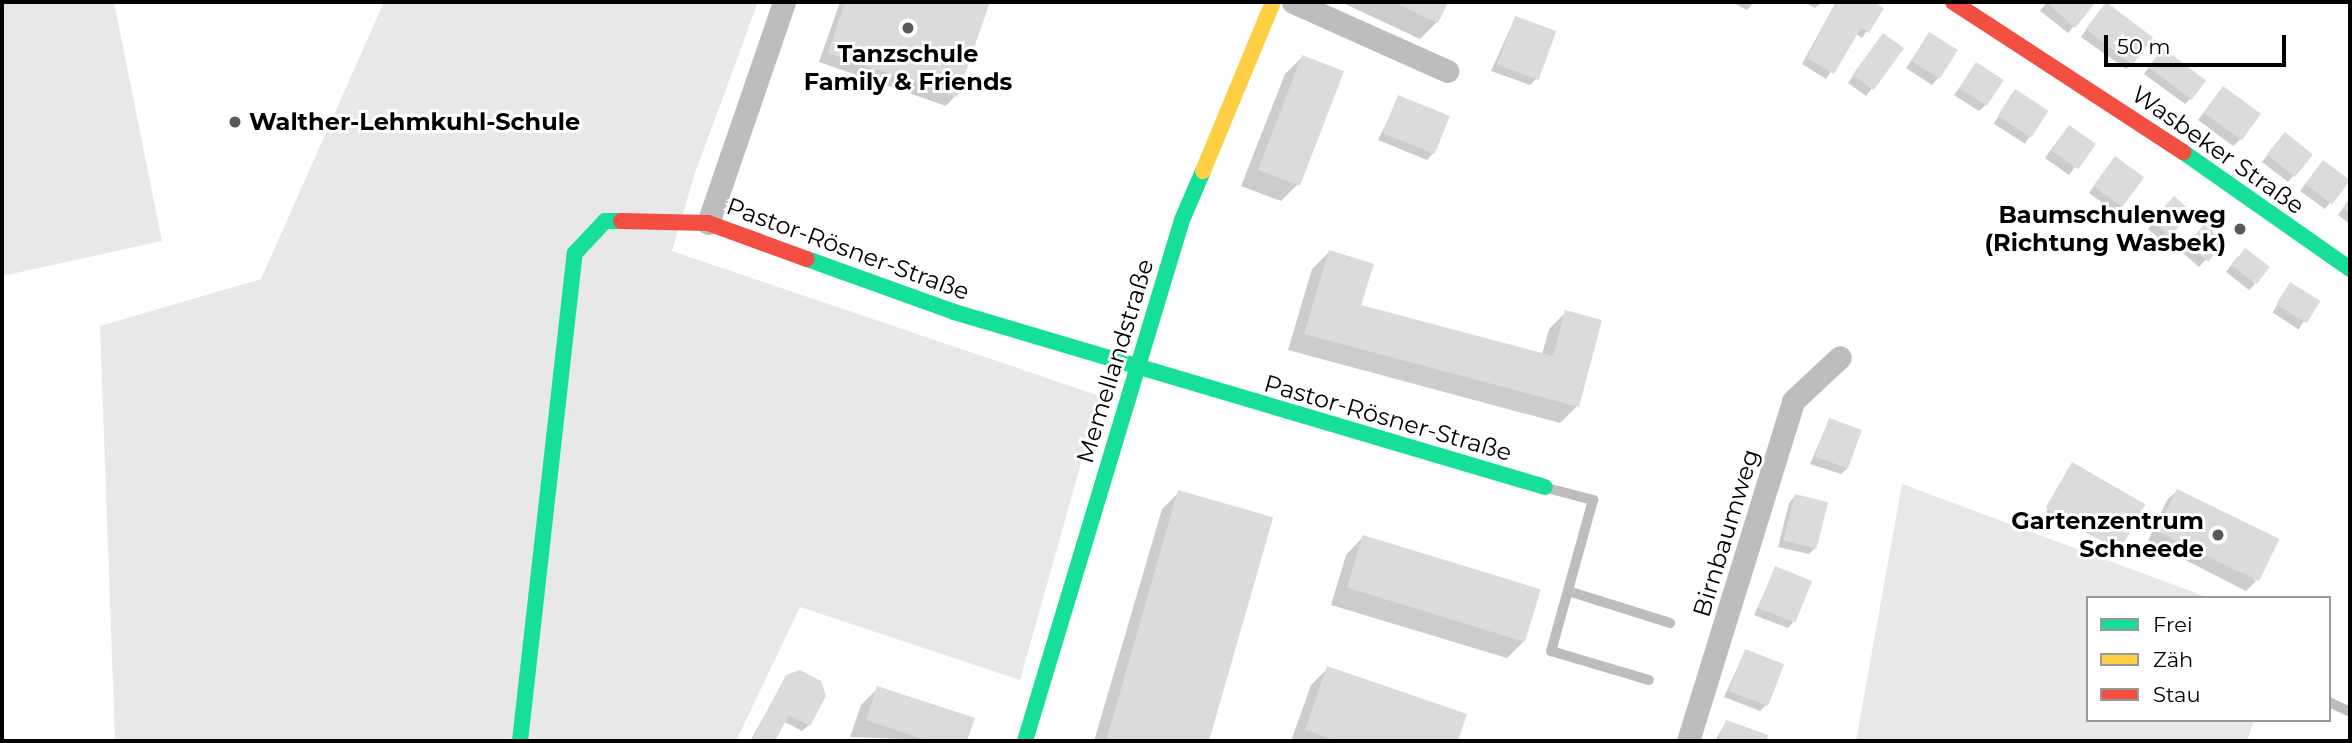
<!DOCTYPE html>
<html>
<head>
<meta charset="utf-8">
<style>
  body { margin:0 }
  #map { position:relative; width:2352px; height:743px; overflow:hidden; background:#fff; font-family:Montserrat,sans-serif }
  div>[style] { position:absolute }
  .green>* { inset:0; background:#e8e8e8 }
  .shadow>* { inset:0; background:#0003; transform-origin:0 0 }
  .building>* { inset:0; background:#dbdbdb; transform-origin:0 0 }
  .lane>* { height:10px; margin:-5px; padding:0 5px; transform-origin:5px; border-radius:5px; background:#bdbdbd }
  .street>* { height:23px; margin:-11.5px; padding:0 11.5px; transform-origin:11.5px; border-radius:11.5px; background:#bdbdbd }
  .fast>* { height:16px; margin:-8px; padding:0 8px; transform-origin:8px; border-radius:8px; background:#16e098 }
  .slow>* { height:16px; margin:-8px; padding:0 8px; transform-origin:8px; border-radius:8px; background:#ffcf43 }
  .jam>* { height:16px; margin:-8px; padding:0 8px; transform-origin:8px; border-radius:8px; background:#f24e42 }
  .dots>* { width:19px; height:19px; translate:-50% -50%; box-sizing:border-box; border:4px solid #fff; border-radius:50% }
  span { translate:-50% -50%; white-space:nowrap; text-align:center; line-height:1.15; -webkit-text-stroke:6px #fff; paint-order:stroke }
  .poi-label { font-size:24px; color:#000; font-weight:700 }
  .left { translate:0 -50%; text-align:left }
  .right { translate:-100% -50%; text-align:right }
  .street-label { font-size:24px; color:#000 }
  .frame { position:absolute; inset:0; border:4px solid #000; pointer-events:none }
  .legend { position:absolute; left:2086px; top:596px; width:245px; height:126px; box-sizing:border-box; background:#fff; border:2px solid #999; margin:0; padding:9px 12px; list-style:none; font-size:21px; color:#000 }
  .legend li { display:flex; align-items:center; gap:14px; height:35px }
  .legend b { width:35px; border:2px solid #999 }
  .scale { position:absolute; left:2104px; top:35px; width:182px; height:32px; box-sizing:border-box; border:4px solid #000; border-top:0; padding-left:9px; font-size:21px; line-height:24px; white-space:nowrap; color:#000; -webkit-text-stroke:5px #fff; paint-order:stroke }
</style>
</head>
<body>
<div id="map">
  <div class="green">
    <i style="clip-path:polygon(2px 2px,114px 2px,162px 241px,2px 276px)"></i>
    <i style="clip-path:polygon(384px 2px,758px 2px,694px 176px,672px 251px,1100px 396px,1020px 680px,800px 607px,736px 741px,115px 741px,100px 326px,261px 279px)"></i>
    <i style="clip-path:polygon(1902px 484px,2209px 598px,2088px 598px,2088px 720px,2254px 720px,2247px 741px,1856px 741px)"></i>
  </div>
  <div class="shadow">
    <i style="clip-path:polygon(840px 2px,988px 2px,955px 96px,946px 106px,819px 62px)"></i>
    <i style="clip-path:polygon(1341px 2px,1446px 2px,1437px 22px,1420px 39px)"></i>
    <i style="clip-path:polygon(1731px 2px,1754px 2px,1747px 10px)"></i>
    <i style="clip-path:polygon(1804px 2px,1822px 2px,1815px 8px)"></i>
    <i style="clip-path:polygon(1836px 2px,1870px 2px,1882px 9px,1862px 38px,1856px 34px,1826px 79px,1802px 64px)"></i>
    <i style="clip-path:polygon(2047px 2px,2094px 2px,2068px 33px,2040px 11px)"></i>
    <i style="clip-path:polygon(2100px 11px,2133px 63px,2126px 69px,2081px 37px)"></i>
    <i style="clip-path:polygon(1515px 18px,1536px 79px,1530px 85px,1491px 71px)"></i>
    <i style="clip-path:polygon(1930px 34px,1938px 78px,1932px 85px,1906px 68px)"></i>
    <i style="clip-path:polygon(1877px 42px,1902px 49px,1866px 96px,1848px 83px)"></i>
    <i style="clip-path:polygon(2157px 56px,2191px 98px,2185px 104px,2144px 74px)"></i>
    <i style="clip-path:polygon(1302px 57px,1298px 184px,1281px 201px,1241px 186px,1285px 74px)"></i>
    <i style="clip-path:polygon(1977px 64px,1986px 105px,1979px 111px,1954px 95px)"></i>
    <i style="left:2015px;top:91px;width:37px;height:39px;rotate:33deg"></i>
    <i style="clip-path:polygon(2217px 95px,2240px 140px,2233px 146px,2198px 120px)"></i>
    <i style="clip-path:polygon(1399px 97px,1433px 153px,1427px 160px,1378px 140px)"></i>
    <i style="clip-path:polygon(2063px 133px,2093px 144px,2069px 175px,2045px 158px)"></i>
    <i style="clip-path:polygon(2279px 141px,2311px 155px,2288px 182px,2262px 162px)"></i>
    <i style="clip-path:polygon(2109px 165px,2122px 206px,2115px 212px,2089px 193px)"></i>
    <i style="clip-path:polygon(2317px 169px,2348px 180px,2325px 209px,2300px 191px)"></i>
    <i style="clip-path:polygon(2350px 199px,2350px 224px,2338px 215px)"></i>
    <i style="clip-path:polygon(2168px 205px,2170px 236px,2164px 242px,2148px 229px)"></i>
    <i style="clip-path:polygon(2199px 231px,2223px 240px,2199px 267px,2181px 251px)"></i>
    <i style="clip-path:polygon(1329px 252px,1359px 307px,1542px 355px,1549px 329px,1566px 312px,1577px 406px,1560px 423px,1288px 350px,1312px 269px)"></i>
    <i style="clip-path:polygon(2238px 256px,2255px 284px,2249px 290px,2226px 272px)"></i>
    <i style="left:2291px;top:284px;width:31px;height:34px;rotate:33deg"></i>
    <i style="clip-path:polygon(1829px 420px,1848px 468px,1841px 474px,1810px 464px)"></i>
    <i style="clip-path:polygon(2070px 467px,2121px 546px,2118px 549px,2046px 512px)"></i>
    <i style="clip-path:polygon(2177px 491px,2256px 581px,2246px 591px,2148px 541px,2167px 500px)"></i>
    <i style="clip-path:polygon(1179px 492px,1271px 519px,1206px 741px,1094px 741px,1162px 509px)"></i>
    <i style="clip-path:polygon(1795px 496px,1815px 548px,1809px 554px,1778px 547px,1789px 503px)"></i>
    <i style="clip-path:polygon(1363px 537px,1524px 641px,1507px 658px,1331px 605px,1346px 555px)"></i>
    <i style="clip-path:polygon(1776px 568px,1794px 621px,1788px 628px,1754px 615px)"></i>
    <i style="clip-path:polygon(1745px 651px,1766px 705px,1760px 711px,1724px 697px)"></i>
    <i style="clip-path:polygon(1328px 668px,1465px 715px,1456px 741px,1291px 741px,1311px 685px)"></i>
    <i style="clip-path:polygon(787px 676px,809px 725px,802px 731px,783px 721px,773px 741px,750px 741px)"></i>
    <i style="clip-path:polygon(878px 688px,973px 719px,965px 741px,850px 737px,861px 705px)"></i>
    <i style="clip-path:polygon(1726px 722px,1766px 736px,1764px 741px,1715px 741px)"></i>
  </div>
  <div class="building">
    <i style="clip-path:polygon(845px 2px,990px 2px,957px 97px,828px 53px)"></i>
    <i style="clip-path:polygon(1393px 2px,1448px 2px,1438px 23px)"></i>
    <i style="clip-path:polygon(1836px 2px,1873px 2px,1884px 8px,1869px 33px,1861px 28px,1834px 74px,1807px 58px)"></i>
    <i style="clip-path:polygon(2046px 2px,2096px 2px,2075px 28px)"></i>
    <i style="left:2106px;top:2px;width:59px;height:34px;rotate:37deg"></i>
    <i style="left:1515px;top:16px;width:44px;height:52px;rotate:20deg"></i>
    <i style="left:1929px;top:32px;width:34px;height:34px;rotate:32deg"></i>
    <i style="left:1883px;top:33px;width:26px;height:52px;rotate:36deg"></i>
    <i style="left:2163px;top:48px;width:54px;height:24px;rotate:37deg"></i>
    <i style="left:1302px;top:55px;width:45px;height:123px;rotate:21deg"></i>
    <i style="left:1976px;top:62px;width:33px;height:31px;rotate:33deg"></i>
    <i style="left:2223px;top:86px;width:47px;height:33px;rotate:36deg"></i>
    <i style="left:2015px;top:89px;width:40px;height:32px;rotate:33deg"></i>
    <i style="left:1398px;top:95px;width:56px;height:41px;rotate:22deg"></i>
    <i style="left:2069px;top:125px;width:33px;height:31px;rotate:35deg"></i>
    <i style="left:2285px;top:132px;width:36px;height:29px;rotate:39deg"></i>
    <i style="left:2115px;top:156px;width:36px;height:37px;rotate:36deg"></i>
    <i style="left:2323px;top:160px;width:34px;height:30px;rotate:37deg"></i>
    <i style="left:2174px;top:196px;width:24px;height:33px;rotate:42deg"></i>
    <i style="clip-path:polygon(2350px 198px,2350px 213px,2343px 207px)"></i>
    <i style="left:2205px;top:223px;width:27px;height:28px;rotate:39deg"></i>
    <i style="left:2245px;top:248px;width:31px;height:22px;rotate:37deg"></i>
    <i style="clip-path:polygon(1329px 250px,1374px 264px,1361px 305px,1553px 356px,1565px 310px,1602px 320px,1579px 407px,1304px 334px)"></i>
    <i style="left:2290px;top:282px;width:36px;height:26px;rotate:32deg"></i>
    <i style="left:1829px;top:418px;width:35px;height:41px;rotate:20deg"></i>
    <i style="left:2072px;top:462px;width:85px;height:53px;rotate:30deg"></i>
    <i style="left:2177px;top:489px;width:114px;height:47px;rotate:26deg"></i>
    <i style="left:1178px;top:490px;width:99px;height:261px;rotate:16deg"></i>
    <i style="left:1795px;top:494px;width:34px;height:48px;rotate:14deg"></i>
    <i style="left:1363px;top:535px;width:186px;height:55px;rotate:17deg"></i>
    <i style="left:1775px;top:566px;width:40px;height:45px;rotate:22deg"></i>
    <i style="left:1745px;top:649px;width:42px;height:45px;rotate:21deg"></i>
    <i style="clip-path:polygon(1327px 666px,1467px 714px,1458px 741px,1338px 741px,1305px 730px)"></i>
    <i style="clip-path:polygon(800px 670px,821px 681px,826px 696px,810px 726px,789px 715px,775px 741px,752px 739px,786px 675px)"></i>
    <i style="clip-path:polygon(877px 686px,975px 718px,967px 741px,929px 741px,866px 720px)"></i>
    <i style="clip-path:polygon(1726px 720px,1768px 735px,1766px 741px,1718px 741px)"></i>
  </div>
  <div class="lane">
    <i style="left:1547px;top:488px;width:48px;rotate:14.6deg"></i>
    <i style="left:1593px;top:500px;width:157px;rotate:105.5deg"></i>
    <i style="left:1551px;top:651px;width:102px;rotate:16.5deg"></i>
    <i style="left:1568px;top:591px;width:107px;rotate:17.4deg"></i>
    <i style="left:2329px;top:702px;width:23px;rotate:25deg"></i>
  </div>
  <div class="street">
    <i style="left:1293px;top:2px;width:169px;rotate:24.1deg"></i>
    <i style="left:708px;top:223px;width:234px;rotate:-71deg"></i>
    <i style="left:1688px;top:741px;width:356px;rotate:-72.8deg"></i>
    <i style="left:1793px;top:401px;width:64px;rotate:-43.1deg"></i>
  </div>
  <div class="fast">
    <i style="left:2183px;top:152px;width:204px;rotate:35deg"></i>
    <i style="left:807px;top:259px;width:156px;rotate:19.8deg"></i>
    <i style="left:954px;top:312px;width:616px;rotate:16.49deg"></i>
    <i style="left:520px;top:741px;width:491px;rotate:-83.6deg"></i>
    <i style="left:575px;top:253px;width:44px;rotate:-46.8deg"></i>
    <i style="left:605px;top:221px;width:16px"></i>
    <i style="left:1025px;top:741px;width:544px;rotate:-73.23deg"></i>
    <i style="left:1182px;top:220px;width:53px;rotate:-66.8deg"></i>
  </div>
  <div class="slow">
    <i style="left:1203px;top:171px;width:183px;rotate:-67.5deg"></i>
  </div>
  <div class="jam">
    <i style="left:1953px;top:2px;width:275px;rotate:33.1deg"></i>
    <i style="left:621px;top:221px;width:87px;rotate:1.3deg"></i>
    <i style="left:708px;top:223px;width:105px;rotate:20deg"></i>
  </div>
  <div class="dots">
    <i style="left:908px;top:28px;background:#595959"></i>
    <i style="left:235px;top:122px;background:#595959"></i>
    <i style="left:2240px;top:229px;background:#595959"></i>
    <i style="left:2218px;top:535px;background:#595959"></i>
  </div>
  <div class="poi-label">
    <span style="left:908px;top:68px">Tanzschule<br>Family &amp; Friends</span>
    <span class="left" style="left:249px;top:122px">Walther-Lehmkuhl-Schule</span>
    <span class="right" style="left:2226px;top:229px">Baumschulenweg<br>(Richtung Wasbek)</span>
    <span class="right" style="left:2204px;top:535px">Gartenzentrum<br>Schneede</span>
  </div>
  <div class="street-label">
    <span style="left:2218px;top:150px;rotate:35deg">Wasbeker Straße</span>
    <span style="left:848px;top:249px;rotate:20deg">Pastor-Rösner-Straße</span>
    <span style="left:1115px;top:361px;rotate:-73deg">Memellandstraße</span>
    <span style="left:1388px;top:418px;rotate:16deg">Pastor-Rösner-Straße</span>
    <span style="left:1726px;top:533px;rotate:-73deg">Birnbaumweg</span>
  </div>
  <div class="frame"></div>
  <ul class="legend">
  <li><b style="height:9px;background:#16e098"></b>Frei</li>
  <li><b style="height:9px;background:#ffcf43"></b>Zäh</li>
  <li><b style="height:9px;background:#f24e42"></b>Stau</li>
  </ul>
  <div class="scale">50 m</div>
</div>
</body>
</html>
